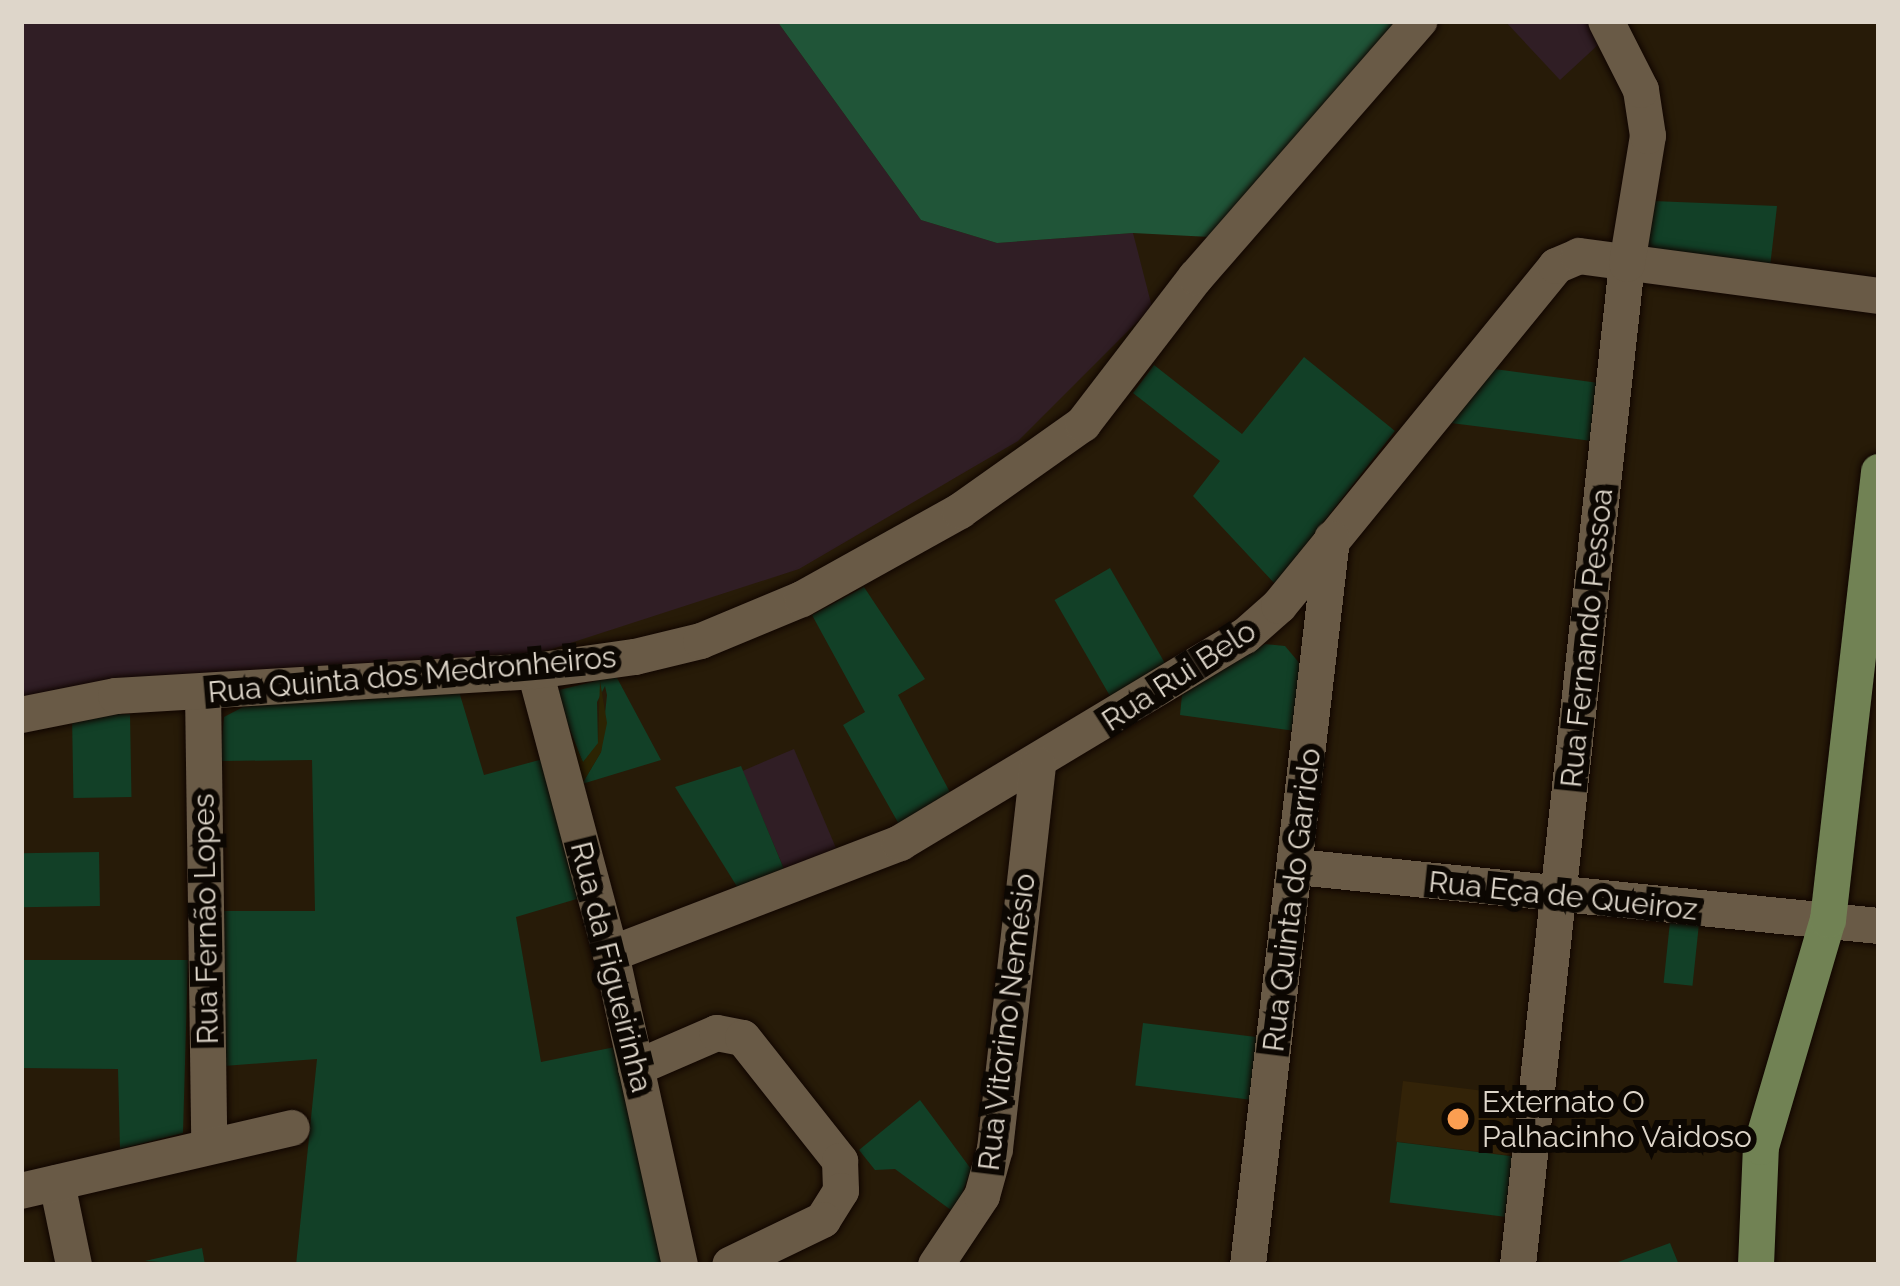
<!DOCTYPE html>
<html>
<head>
<meta charset="utf-8">
<style>
  body { margin:0 }
  #map { position:relative; width:1900px; height:1286px; overflow:hidden; background:#271b08; font-family:Raleway,sans-serif }
  div>[style] { position:absolute }
  .industrial>* { inset:0; background:#301e25; transform-origin:0 0 }
  .built>* { inset:0; background:#332308; transform-origin:0 0 }
  .green>* { inset:0; background:#124027; transform-origin:0 0 }
  .forest>* { inset:0; background:#205538 }
  .sand>* { inset:0; background:#2c2403 }
  .roads { filter:drop-shadow(0 0 3px #100500) drop-shadow(0 0 3px #100500) }
  .minor>* { height:36px; margin:-18px; padding:0 18px; transform-origin:18px; border-radius:18px; background:#695a46 }
  .major>* { height:36px; margin:-18px; padding:0 18px; transform-origin:18px; border-radius:18px; background:#718254 }
  .dots>* { width:33px; height:33px; translate:-50% -50%; box-sizing:border-box; border:6px solid #0c0702; border-radius:50% }
  span { translate:-50% -50%; white-space:nowrap; text-align:center; line-height:1.15; -webkit-text-stroke:12px #0c0702; paint-order:stroke }
  .street-label { font-size:30px; color:#ded6ca }
  .poi-label { font-size:30px; color:#ded6ca }
  .left { translate:0 -50%; text-align:left }
  .frame { position:absolute; inset:0; border:24px solid #ded6ca; pointer-events:none }
</style>
</head>
<body>
<div id="map">
  <div class="industrial">
    <i style="clip-path:polygon(21px 21px,777px 21px,921px 220px,997px 243px,1133px 233px,1152px 307px,1018px 441px,799px 569px,549px 650px,21px 720px)"></i>
    <i style="clip-path:polygon(1505px 21px,1588px 21px,1599px 44px,1560px 80px)"></i>
    <i style="left:794px;top:749px;width:114px;height:56px;rotate:67deg"></i>
  </div>
  <div class="built">
    <i style="left:1403px;top:1081px;width:117px;height:61px;rotate:7deg"></i>
  </div>
  <div class="green">
    <i style="clip-path:polygon(1653px 201px,1777px 206px,1770px 267px,1648px 247px)"></i>
    <i style="clip-path:polygon(1304px 357px,1395px 431px,1275px 584px,1193px 496px,1220px 461px,1133px 393px,1154px 365px,1242px 434px)"></i>
    <i style="clip-path:polygon(1487px 368px,1599px 383px,1592px 441px,1443px 422px)"></i>
    <i style="left:1110px;top:568px;width:116px;height:64px;rotate:60deg"></i>
    <i style="clip-path:polygon(864px 587px,925px 679px,898px 695px,952px 796px,900px 826px,843px 725px,865px 712px,812px 615px)"></i>
    <i style="clip-path:polygon(1265px 644px,1285px 646px,1301px 665px,1295px 731px,1180px 715px,1182px 695px)"></i>
    <i style="clip-path:polygon(616px 676px,661px 760px,582px 784px,601px 752px,607px 695px,605px 686px,597px 702px,598px 744px,583px 763px,555px 691px)"></i>
    <i style="clip-path:polygon(458px 688px,484px 775px,543px 759px,580px 898px,516px 917px,541px 1062px,615px 1047px,664px 1265px,296px 1265px,317px 1059px,224px 1066px,222px 911px,315px 911px,312px 760px,220px 761px,224px 717px,243px 707px)"></i>
    <i style="left:130px;top:714px;width:83px;height:58px;rotate:89deg"></i>
    <i style="clip-path:polygon(741px 766px,786px 874px,741px 893px,675px 787px)"></i>
    <i style="left:99px;top:852px;width:54px;height:78px;rotate:89deg"></i>
    <i style="left:1670px;top:922px;width:29px;height:61px;rotate:6deg"></i>
    <i style="clip-path:polygon(21px 960px,188px 960px,183px 1133px,120px 1149px,118px 1069px,21px 1068px)"></i>
    <i style="left:1143px;top:1023px;width:116px;height:63px;rotate:7deg"></i>
    <i style="clip-path:polygon(920px 1100px,971px 1169px,955px 1213px,895px 1169px,875px 1170px,859px 1150px)"></i>
    <i style="left:1397px;top:1142px;width:116px;height:61px;rotate:7deg"></i>
    <i style="clip-path:polygon(1670px 1243px,1679px 1265px,1619px 1265px,1618px 1262px)"></i>
    <i style="clip-path:polygon(202px 1248px,205px 1265px,145px 1261px)"></i>
  </div>
  <div class="forest">
    <i style="clip-path:polygon(777px 21px,1397px 21px,1210px 237px,1133px 233px,997px 243px,921px 220px)"></i>
  </div>
  <div class="sand">
    <i style="clip-path:polygon(600px 681px,607px 723px,601px 752px,582px 784px,566px 725px,583px 762px,598px 743px)"></i>
  </div>
  <div class="roads">
    <div class="minor">
      <i style="left:535px;top:671px;width:293px;rotate:75deg"></i>
      <i style="left:611px;top:954px;width:319px;rotate:77.5deg"></i>
      <i style="left:203px;top:692px;width:454px;rotate:89.2deg"></i>
      <i style="left:21px;top:715px;width:97px;rotate:-11.3deg"></i>
      <i style="left:116px;top:696px;width:420px;rotate:-3.4deg"></i>
      <i style="left:535px;top:671px;width:101px;rotate:-8deg"></i>
      <i style="left:635px;top:657px;width:68px;rotate:-13.6deg"></i>
      <i style="left:701px;top:641px;width:109px;rotate:-22.6deg"></i>
      <i style="left:802px;top:599px;width:181px;rotate:-29.1deg"></i>
      <i style="left:960px;top:511px;width:151px;rotate:-35.3deg"></i>
      <i style="left:1083px;top:424px;width:185px;rotate:-52.5deg"></i>
      <i style="left:1196px;top:277px;width:340px;rotate:-48.9deg"></i>
      <i style="left:1297px;top:867px;width:585px;rotate:5.79deg"></i>
      <i style="left:611px;top:954px;width:310px;rotate:-21deg"></i>
      <i style="left:900px;top:843px;width:402px;rotate:-31deg"></i>
      <i style="left:1245px;top:636px;width:45px;rotate:-41.4deg"></i>
      <i style="left:1279px;top:606px;width:439px;rotate:-50.8deg"></i>
      <i style="left:1556px;top:266px;width:25px;rotate:-23deg"></i>
      <i style="left:1579px;top:256px;width:303px;rotate:7.6deg"></i>
      <i style="left:636px;top:1068px;width:88px;rotate:-23.4deg"></i>
      <i style="left:717px;top:1033px;width:26px;rotate:11deg"></i>
      <i style="left:743px;top:1038px;width:157px;rotate:51.7deg"></i>
      <i style="left:840px;top:1161px;width:30px;rotate:88deg"></i>
      <i style="left:841px;top:1191px;width:34px;rotate:122deg"></i>
      <i style="left:823px;top:1220px;width:103px;rotate:154.2deg"></i>
      <i style="left:57px;top:1183px;width:84px;rotate:78.3deg"></i>
      <i style="left:21px;top:1191px;width:278px;rotate:-13.1deg"></i>
      <i style="left:936px;top:1265px;width:83px;rotate:-56.3deg"></i>
      <i style="left:982px;top:1196px;width:49px;rotate:-74.5deg"></i>
      <i style="left:995px;top:1149px;width:386px;rotate:-83.6deg"></i>
      <i style="left:1248px;top:1265px;width:731px;rotate:-83.4deg"></i>
      <i style="left:1518px;top:1265px;width:1007px;rotate:-83.79deg"></i>
      <i style="left:1627px;top:264px;width:130px;rotate:-80.7deg"></i>
      <i style="left:1648px;top:136px;width:47px;rotate:-98.7deg"></i>
      <i style="left:1641px;top:90px;width:77px;rotate:-116.9deg"></i>
    </div>
    <div class="major">
      <i style="left:1756px;top:1265px;width:118px;rotate:-87.6deg"></i>
      <i style="left:1761px;top:1147px;width:237px;rotate:-73.6deg"></i>
      <i style="left:1828px;top:920px;width:451px;rotate:-83.5deg"></i>
    </div>
  </div>
  <div class="dots">
    <i style="left:1458px;top:1119px;background:#fb9e51"></i>
  </div>
  <div class="street-label">
    <span style="left:1587px;top:638px;rotate:-84deg">Rua Fernando Pessoa</span>
    <span style="left:412px;top:675px;rotate:-5deg">Rua Quinta dos Medronheiros</span>
    <span style="left:1179px;top:676px;rotate:-33deg">Rua Rui Belo</span>
    <span style="left:1563px;top:896px;rotate:6deg">Rua Eça de Queiroz</span>
    <span style="left:1292px;top:900px;rotate:-83deg">Rua Quinta do Garrido</span>
    <span style="left:206px;top:919px;rotate:-91deg">Rua Fernão Lopes</span>
    <span style="left:611px;top:967px;rotate:76deg">Rua da Figueirinha</span>
    <span style="left:1007px;top:1022px;rotate:-83deg">Rua Vitorino Nemésio</span>
  </div>
  <div class="poi-label">
    <span class="left" style="left:1482px;top:1119px">Externato O<br>Palhacinho Vaidoso</span>
  </div>
  <div class="frame"></div>
</div>
</body>
</html>
